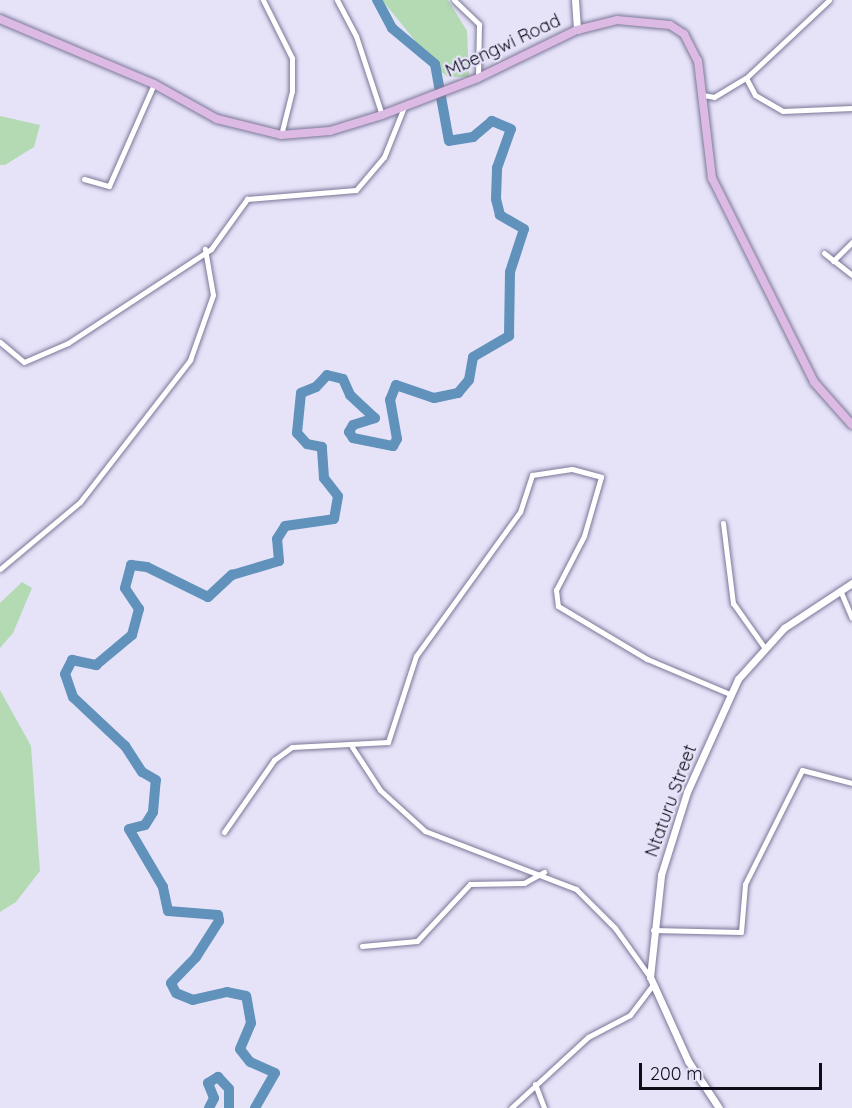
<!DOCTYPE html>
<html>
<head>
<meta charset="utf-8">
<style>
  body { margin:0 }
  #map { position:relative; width:852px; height:1108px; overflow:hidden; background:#e6e3f9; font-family:Quicksand,sans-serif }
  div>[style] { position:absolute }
  .green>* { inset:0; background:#b4dab3 }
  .river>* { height:10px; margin:-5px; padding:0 5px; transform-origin:5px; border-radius:5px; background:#6092bb }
  .roads { filter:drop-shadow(0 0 2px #7b7797) drop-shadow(0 0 2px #7b7797) }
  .minor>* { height:5px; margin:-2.5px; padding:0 2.5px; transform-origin:2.5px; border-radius:2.5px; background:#fff }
  .tertiary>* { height:7px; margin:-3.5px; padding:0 3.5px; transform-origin:3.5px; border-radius:3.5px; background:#fff }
  .primary>* { height:8px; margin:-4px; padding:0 4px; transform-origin:4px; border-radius:4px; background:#ddbae3 }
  span { translate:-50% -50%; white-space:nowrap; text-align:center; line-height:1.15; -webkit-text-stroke:4.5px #e6e3f9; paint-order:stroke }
  .street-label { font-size:18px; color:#0f0d19 }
  .scale { position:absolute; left:639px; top:1063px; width:183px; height:27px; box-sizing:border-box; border:3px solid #0f0d19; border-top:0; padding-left:8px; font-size:18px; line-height:21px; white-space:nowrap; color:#0f0d19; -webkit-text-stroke:4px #e6e3f9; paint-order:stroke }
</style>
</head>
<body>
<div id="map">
  <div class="green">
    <i style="clip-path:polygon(382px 0,448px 0,467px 31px,469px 77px,448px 77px,439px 70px)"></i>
    <i style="clip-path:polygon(0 116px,40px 125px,34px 147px,5px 165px,0 165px)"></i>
    <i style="clip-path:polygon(22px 582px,32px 588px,13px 633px,0 648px,0 603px)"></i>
    <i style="clip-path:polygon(0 690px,31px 746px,40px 871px,16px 902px,0 912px)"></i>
  </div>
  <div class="river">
    <i style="left:209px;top:1108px;width:11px;rotate:-63deg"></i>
    <i style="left:214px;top:1098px;width:16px;rotate:-112deg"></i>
    <i style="left:208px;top:1083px;width:12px;rotate:-31deg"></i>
    <i style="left:218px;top:1077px;width:16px;rotate:47deg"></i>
    <i style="left:229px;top:1089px;width:19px;rotate:90deg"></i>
    <i style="left:255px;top:1108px;width:40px;rotate:-60.3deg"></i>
    <i style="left:275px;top:1073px;width:27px;rotate:-156deg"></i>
    <i style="left:250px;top:1062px;width:16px;rotate:-128deg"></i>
    <i style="left:240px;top:1049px;width:28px;rotate:-67deg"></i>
    <i style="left:251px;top:1023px;width:27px;rotate:-100deg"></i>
    <i style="left:246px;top:996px;width:19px;rotate:-168deg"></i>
    <i style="left:227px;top:992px;width:35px;rotate:167deg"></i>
    <i style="left:193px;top:1000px;width:18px;rotate:-158deg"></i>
    <i style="left:176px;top:993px;width:11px;rotate:-117deg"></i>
    <i style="left:171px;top:983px;width:36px;rotate:-46deg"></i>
    <i style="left:196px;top:957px;width:43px;rotate:-57.4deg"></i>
    <i style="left:219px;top:921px;width:6px;rotate:-99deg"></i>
    <i style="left:218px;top:915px;width:50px;rotate:-175.4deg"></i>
    <i style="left:168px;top:911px;width:25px;rotate:-102deg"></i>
    <i style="left:163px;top:887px;width:67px;rotate:-120.4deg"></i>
    <i style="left:129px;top:829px;width:16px;rotate:-14deg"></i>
    <i style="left:145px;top:825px;width:15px;rotate:-58deg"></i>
    <i style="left:153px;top:812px;width:32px;rotate:-85deg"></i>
    <i style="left:156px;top:780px;width:16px;rotate:-150deg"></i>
    <i style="left:142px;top:772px;width:31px;rotate:-123deg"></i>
    <i style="left:125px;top:746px;width:71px;rotate:-136.7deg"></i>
    <i style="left:73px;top:697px;width:24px;rotate:-109deg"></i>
    <i style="left:65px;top:674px;width:16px;rotate:-63deg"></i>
    <i style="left:72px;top:660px;width:25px;rotate:12deg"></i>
    <i style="left:96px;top:665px;width:47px;rotate:-39.8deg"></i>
    <i style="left:132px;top:635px;width:27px;rotate:-75deg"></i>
    <i style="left:139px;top:609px;width:25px;rotate:-124deg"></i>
    <i style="left:125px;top:588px;width:24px;rotate:-75deg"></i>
    <i style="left:131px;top:565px;width:16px;rotate:7deg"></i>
    <i style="left:147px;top:567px;width:68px;rotate:26.2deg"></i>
    <i style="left:208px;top:597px;width:33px;rotate:-43deg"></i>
    <i style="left:232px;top:575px;width:49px;rotate:-16.6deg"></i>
    <i style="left:279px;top:561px;width:22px;rotate:-95deg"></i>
    <i style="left:277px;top:539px;width:15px;rotate:-58deg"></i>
    <i style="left:285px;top:526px;width:49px;rotate:-8.1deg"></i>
    <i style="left:334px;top:519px;width:23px;rotate:-80deg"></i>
    <i style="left:338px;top:496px;width:23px;rotate:-128deg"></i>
    <i style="left:324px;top:478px;width:31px;rotate:-94deg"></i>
    <i style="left:322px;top:447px;width:15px;rotate:-169deg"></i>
    <i style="left:307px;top:444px;width:15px;rotate:-132deg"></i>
    <i style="left:297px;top:433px;width:40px;rotate:-84.3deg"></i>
    <i style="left:301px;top:393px;width:16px;rotate:-22deg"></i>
    <i style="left:316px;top:387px;width:16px;rotate:-47deg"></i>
    <i style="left:327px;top:375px;width:16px;rotate:14deg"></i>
    <i style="left:343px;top:379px;width:17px;rotate:66deg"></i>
    <i style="left:350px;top:395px;width:34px;rotate:43deg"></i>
    <i style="left:375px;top:418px;width:23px;rotate:162deg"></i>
    <i style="left:353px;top:425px;width:8px;rotate:120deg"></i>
    <i style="left:349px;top:432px;width:7px;rotate:56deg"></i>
    <i style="left:353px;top:438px;width:41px;rotate:11.3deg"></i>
    <i style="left:393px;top:446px;width:8px;rotate:-60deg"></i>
    <i style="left:397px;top:439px;width:40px;rotate:-100deg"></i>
    <i style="left:390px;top:400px;width:16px;rotate:-68deg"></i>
    <i style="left:396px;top:385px;width:40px;rotate:18.9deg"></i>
    <i style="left:434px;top:398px;width:25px;rotate:-12deg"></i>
    <i style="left:458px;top:393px;width:17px;rotate:-50deg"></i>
    <i style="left:469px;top:380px;width:23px;rotate:-80deg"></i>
    <i style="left:473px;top:357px;width:42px;rotate:-30.3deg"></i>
    <i style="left:509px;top:336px;width:64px;rotate:-89.1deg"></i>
    <i style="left:510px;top:272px;width:45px;rotate:-72deg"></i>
    <i style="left:524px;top:229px;width:28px;rotate:-150deg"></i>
    <i style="left:500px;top:215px;width:16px;rotate:-104deg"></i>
    <i style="left:496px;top:199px;width:31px;rotate:-88deg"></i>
    <i style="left:497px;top:168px;width:41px;rotate:-70.3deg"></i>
    <i style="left:511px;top:129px;width:21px;rotate:-157deg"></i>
    <i style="left:492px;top:121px;width:25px;rotate:140deg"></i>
    <i style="left:473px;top:137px;width:24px;rotate:171deg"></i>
    <i style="left:449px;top:141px;width:78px;rotate:-100.3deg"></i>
    <i style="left:435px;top:64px;width:56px;rotate:-140.1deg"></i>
    <i style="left:392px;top:28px;width:32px;rotate:-118deg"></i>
  </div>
  <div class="roads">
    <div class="minor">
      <i style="left:263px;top:0;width:65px;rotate:63.4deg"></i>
      <i style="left:292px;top:58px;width:33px;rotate:90deg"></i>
      <i style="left:292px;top:91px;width:45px;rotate:104deg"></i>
      <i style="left:337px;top:0;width:41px;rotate:62.2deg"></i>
      <i style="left:356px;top:36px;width:83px;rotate:71.8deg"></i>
      <i style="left:454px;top:0;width:35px;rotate:44deg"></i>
      <i style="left:479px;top:24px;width:54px;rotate:91.1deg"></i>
      <i style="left:746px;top:78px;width:19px;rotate:62deg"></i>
      <i style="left:755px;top:95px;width:32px;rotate:30deg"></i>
      <i style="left:783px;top:111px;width:69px;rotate:-2.5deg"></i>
      <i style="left:703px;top:95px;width:11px;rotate:10deg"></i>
      <i style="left:714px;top:97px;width:37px;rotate:-31deg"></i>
      <i style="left:746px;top:78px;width:114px;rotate:-43.2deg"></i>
      <i style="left:84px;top:179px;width:26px;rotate:16deg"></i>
      <i style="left:109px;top:186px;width:111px;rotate:-66.2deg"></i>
      <i style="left:824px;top:253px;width:36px;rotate:38deg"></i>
      <i style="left:833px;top:261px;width:27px;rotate:-45deg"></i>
      <i style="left:0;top:342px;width:31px;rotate:40deg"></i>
      <i style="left:24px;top:362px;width:48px;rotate:-23.4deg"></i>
      <i style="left:68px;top:343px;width:171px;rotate:-33.3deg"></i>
      <i style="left:211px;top:249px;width:62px;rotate:-54.2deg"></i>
      <i style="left:247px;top:199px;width:109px;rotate:-4.7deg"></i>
      <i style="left:356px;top:190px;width:43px;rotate:-49.7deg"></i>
      <i style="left:384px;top:157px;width:54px;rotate:-68.2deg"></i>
      <i style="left:723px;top:523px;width:81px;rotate:82.9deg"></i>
      <i style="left:733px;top:603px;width:54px;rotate:54.8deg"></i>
      <i style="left:0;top:569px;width:104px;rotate:-39.9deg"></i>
      <i style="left:80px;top:502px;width:180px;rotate:-52.2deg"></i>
      <i style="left:190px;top:360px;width:69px;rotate:-70.5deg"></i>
      <i style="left:213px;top:295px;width:47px;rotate:-99.9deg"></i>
      <i style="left:840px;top:590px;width:30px;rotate:67deg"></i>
      <i style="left:352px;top:747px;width:51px;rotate:56.9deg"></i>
      <i style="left:380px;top:790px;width:61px;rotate:42.3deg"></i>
      <i style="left:425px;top:831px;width:162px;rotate:21deg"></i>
      <i style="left:576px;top:889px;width:55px;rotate:45deg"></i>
      <i style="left:615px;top:928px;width:60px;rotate:54.5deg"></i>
      <i style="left:224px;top:832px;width:88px;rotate:-55.2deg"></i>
      <i style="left:274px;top:760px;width:22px;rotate:-36deg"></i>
      <i style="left:292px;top:747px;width:96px;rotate:-3deg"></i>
      <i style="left:388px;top:742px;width:90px;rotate:-72deg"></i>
      <i style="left:416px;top:656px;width:178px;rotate:-54.2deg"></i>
      <i style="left:520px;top:512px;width:39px;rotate:-72deg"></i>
      <i style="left:532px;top:475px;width:40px;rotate:-8.5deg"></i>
      <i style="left:572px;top:469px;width:30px;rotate:15deg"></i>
      <i style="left:601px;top:477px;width:61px;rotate:106.1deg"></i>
      <i style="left:584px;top:536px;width:61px;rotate:117.4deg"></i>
      <i style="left:556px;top:590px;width:16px;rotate:83deg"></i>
      <i style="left:558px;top:606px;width:104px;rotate:30.8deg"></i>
      <i style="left:647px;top:659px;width:90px;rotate:22.9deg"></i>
      <i style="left:653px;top:930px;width:88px;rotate:1.3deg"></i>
      <i style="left:741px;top:932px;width:48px;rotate:-85.2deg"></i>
      <i style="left:745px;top:884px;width:127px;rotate:-63.4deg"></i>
      <i style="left:802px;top:770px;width:52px;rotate:14.6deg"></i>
      <i style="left:362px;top:946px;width:55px;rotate:-5.2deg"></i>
      <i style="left:417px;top:941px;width:78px;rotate:-47.1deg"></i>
      <i style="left:470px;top:884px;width:54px;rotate:-1.1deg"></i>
      <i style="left:524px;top:883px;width:23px;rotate:-29deg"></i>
      <i style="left:535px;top:1084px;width:26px;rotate:69deg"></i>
      <i style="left:511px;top:1108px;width:105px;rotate:-42.7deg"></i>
      <i style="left:588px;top:1037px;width:47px;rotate:-27.6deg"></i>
      <i style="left:630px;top:1015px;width:38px;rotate:-53deg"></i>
    </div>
    <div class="tertiary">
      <i style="left:575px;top:0;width:30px;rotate:86deg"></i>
      <i style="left:719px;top:1108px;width:56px;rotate:-123.4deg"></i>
      <i style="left:688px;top:1061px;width:92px;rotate:-114.3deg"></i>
      <i style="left:650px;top:977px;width:103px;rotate:-83.8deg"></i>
      <i style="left:661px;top:875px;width:87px;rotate:-72.6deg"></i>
      <i style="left:687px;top:792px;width:124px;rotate:-65.7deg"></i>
      <i style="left:738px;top:679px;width:69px;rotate:-48deg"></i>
      <i style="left:784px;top:628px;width:82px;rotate:-33.5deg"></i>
    </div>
    <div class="primary">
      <i style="left:0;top:19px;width:167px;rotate:22.9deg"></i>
      <i style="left:154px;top:84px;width:72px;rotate:29.1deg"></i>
      <i style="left:217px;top:119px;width:66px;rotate:14deg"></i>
      <i style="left:281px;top:135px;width:49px;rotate:-4.7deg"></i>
      <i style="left:330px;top:131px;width:54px;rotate:-17.1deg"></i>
      <i style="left:382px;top:115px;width:103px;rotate:-21.1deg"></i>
      <i style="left:478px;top:78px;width:110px;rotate:-25.9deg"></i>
      <i style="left:577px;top:30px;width:41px;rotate:-14deg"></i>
      <i style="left:617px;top:20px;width:53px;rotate:5.4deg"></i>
      <i style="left:670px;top:25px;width:17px;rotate:33deg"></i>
      <i style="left:684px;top:34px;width:30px;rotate:63deg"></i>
      <i style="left:698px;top:61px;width:118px;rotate:83.2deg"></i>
      <i style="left:712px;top:178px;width:228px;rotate:63.4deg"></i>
      <i style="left:814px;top:382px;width:57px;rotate:48.5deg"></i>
    </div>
  </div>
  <div class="street-label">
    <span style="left:503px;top:46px;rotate:-25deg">Mbengwi Road</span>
    <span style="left:671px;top:801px;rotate:-70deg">Ntaturu Street</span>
  </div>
  <div class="scale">200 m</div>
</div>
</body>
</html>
